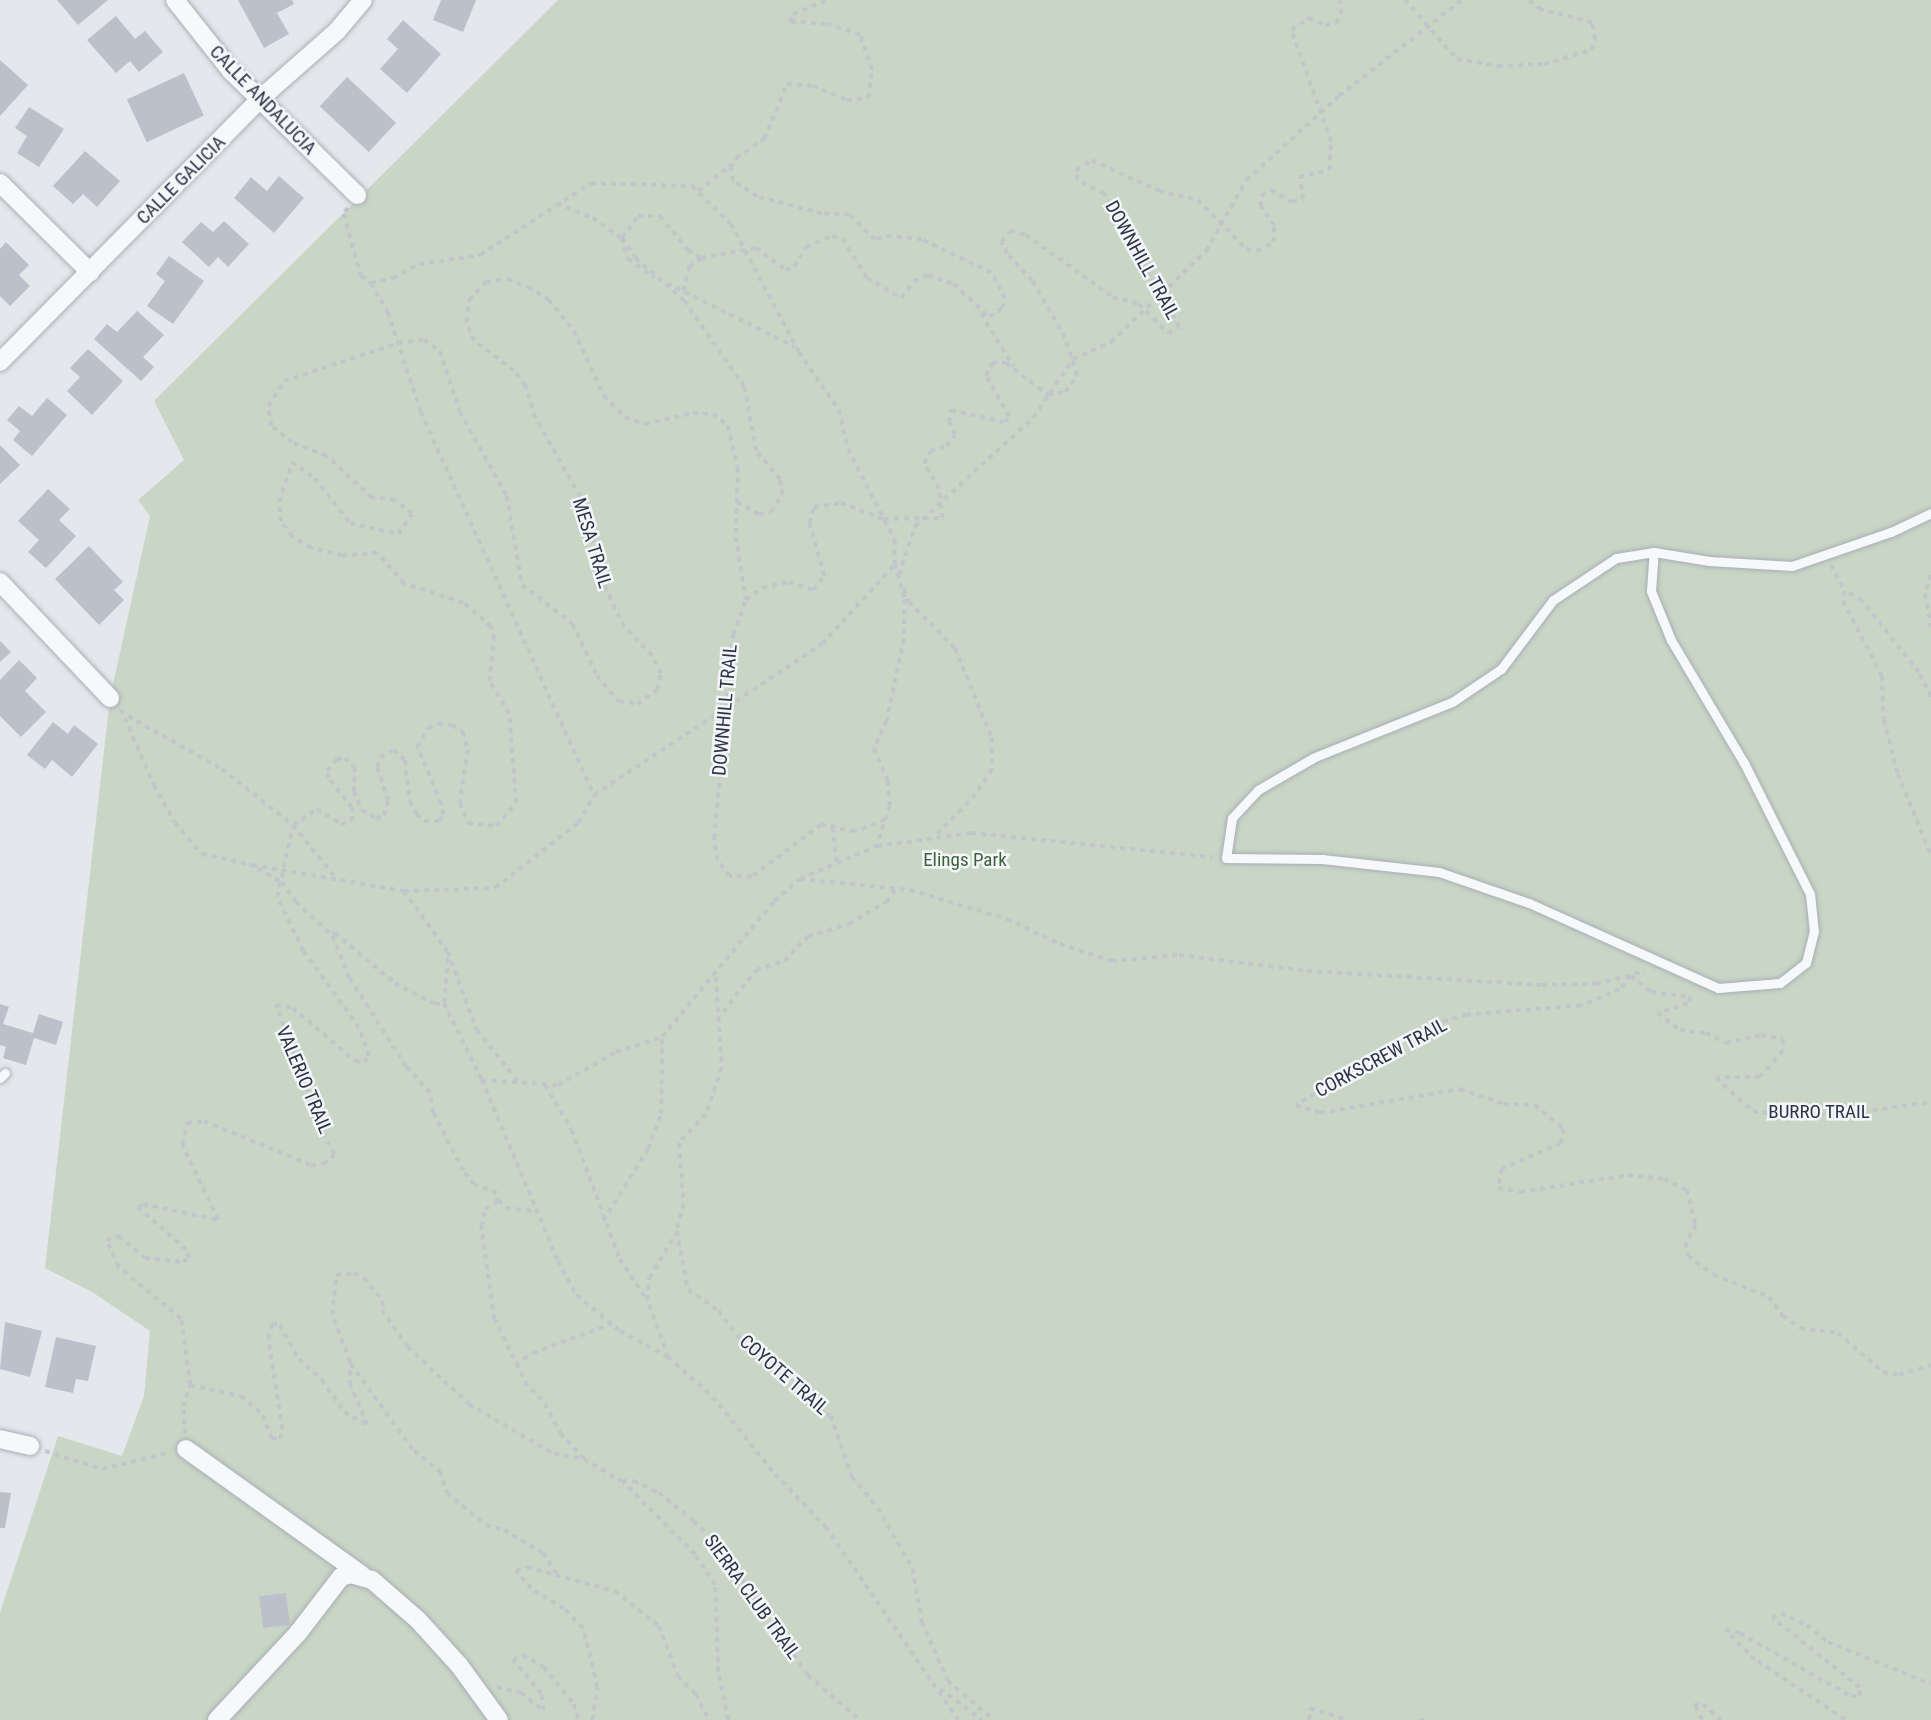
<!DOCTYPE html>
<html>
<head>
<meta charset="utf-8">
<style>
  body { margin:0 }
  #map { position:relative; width:1931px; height:1720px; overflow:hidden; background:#e4e7ec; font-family:"Roboto Condensed",sans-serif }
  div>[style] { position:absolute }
  .green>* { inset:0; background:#c9d6c5 }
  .building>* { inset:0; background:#bbc0ca; transform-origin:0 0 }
  .path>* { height:3.5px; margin-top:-1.75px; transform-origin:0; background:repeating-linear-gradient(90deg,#c2c5cb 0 5px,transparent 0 10px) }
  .roads { filter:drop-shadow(0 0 2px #a9aeb7) drop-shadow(0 0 2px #a9aeb7) }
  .service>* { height:9px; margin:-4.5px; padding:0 4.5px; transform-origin:4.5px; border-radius:4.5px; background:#f7f8fa }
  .minor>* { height:18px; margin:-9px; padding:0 9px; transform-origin:9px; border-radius:9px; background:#f7f8fa }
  span { translate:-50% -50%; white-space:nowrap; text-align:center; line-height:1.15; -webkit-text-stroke:5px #f4f6f9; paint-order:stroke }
  .street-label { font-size:19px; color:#2b3445 }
  .park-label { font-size:19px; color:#3f6138 }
</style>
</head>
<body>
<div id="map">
  <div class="green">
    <i style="clip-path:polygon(558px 0,1931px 0,1931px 1720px,0 1720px,0 1613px,58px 1436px,122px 1456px,144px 1396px,150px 1331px,92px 1292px,45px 1268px,110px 698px,150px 516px,138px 500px,184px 460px,154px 401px)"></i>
  </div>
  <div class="building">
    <i style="clip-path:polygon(57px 0,108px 0,78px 25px)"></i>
    <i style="clip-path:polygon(238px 0,292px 0,294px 4px,277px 13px,289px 34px,264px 48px)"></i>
    <i style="clip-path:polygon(441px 0,476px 0,463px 32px,433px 20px)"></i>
    <i style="clip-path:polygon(116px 16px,135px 39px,145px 31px,163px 52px,139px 72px,130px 61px,116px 73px,87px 40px)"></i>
    <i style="clip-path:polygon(403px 20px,441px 54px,407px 93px,380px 69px,398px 49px,387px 39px)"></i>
    <i style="clip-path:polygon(0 60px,28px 85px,0 116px)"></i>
    <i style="left:184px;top:73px;width:47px;height:63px;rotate:65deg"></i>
    <i style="left:347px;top:77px;width:67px;height:40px;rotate:43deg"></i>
    <i style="clip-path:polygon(29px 107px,64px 129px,39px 167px,17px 153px,27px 136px,15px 128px)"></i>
    <i style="clip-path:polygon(85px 151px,120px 181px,97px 207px,83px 194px,73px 204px,53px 186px)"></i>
    <i style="clip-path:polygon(279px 176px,304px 198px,274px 233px,234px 198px,251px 177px,267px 191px)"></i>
    <i style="clip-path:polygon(224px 221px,249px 244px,228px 267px,218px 257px,209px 267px,182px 242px,201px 222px,213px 232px)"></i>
    <i style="clip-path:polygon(6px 242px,29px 265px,19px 275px,30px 286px,10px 306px,0 296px,0 249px)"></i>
    <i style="clip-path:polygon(169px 256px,204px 281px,173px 324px,147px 306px,165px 281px,156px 274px)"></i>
    <i style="clip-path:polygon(137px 311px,164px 335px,143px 357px,154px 367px,141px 381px,94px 339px,107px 324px,117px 332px)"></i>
    <i style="clip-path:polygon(88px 349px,123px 381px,92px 415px,67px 391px,80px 377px,70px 368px)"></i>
    <i style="clip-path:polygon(47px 398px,67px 415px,32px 456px,13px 440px,20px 431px,7px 420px,19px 406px,32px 416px)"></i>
    <i style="clip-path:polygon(0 445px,20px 465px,0 484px)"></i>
    <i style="clip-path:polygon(48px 489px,70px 509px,59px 520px,76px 536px,46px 568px,28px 552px,39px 540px,18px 521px)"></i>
    <i style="clip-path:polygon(89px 546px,123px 582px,114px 590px,124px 600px,99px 625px,55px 579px)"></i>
    <i style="clip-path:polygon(0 641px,11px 652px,0 662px)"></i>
    <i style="clip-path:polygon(19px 660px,37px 678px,25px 691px,46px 712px,21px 737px,0 716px,0 680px)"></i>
    <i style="clip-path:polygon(53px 722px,68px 734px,74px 725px,98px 744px,72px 777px,52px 760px,45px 769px,27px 755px)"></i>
    <i style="clip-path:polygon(0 1004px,9px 1007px,3px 1024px,33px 1033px,39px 1014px,63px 1022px,56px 1045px,34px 1038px,26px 1065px,3px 1058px,6px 1047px,0 1045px)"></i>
    <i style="clip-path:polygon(5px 1322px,42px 1331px,30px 1377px,0 1369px)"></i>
    <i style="clip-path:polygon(56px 1337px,96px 1346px,88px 1381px,76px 1379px,73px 1393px,45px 1387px)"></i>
    <i style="clip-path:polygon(0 1492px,11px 1493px,5px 1528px,0 1528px)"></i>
    <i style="left:286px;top:1593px;width:32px;height:27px;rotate:83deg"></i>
  </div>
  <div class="path">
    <i style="left:1405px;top:0;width:79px;rotate:48.6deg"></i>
    <i style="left:1457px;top:59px;width:42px;rotate:9.7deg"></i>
    <i style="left:1498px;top:66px;width:46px;rotate:-2.5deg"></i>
    <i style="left:1544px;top:64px;width:49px;rotate:-16.6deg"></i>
    <i style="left:1591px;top:50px;width:12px;rotate:-70deg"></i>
    <i style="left:1595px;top:39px;width:16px;rotate:-101deg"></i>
    <i style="left:1592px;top:23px;width:53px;rotate:-165.7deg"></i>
    <i style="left:1541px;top:10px;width:17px;rotate:-144deg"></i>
    <i style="left:698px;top:191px;width:43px;rotate:-38.5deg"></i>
    <i style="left:557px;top:203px;width:39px;rotate:23deg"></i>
    <i style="left:593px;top:218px;width:35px;rotate:35deg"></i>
    <i style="left:622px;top:238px;width:22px;rotate:74deg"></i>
    <i style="left:628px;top:259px;width:32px;rotate:35deg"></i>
    <i style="left:348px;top:208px;width:7px;rotate:124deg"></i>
    <i style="left:344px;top:214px;width:64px;rotate:74.7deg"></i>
    <i style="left:361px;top:276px;width:12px;rotate:35deg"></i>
    <i style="left:371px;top:283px;width:34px;rotate:60deg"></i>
    <i style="left:388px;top:312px;width:105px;rotate:71.7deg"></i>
    <i style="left:421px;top:412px;width:420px;rotate:65.7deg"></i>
    <i style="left:594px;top:795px;width:273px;rotate:-33.5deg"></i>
    <i style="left:822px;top:644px;width:108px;rotate:-47.6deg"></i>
    <i style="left:371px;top:283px;width:23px;rotate:-13deg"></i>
    <i style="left:393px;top:278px;width:30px;rotate:-28deg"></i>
    <i style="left:419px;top:264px;width:62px;rotate:-8.4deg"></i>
    <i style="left:480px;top:255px;width:132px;rotate:-33deg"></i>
    <i style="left:591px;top:183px;width:101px;rotate:1.7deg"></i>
    <i style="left:692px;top:186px;width:54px;rotate:44.3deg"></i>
    <i style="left:731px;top:224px;width:145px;rotate:62deg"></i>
    <i style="left:799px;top:352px;width:70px;rotate:55.4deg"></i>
    <i style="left:839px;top:410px;width:40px;rotate:77deg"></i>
    <i style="left:848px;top:449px;width:102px;rotate:62.7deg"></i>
    <i style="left:895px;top:540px;width:24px;rotate:90deg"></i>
    <i style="left:895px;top:564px;width:36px;rotate:74deg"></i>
    <i style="left:905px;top:599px;width:40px;rotate:91.4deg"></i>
    <i style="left:904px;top:639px;width:84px;rotate:101.7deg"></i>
    <i style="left:887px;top:721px;width:31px;rotate:115deg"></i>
    <i style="left:874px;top:749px;width:35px;rotate:66deg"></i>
    <i style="left:888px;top:781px;width:25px;rotate:85deg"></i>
    <i style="left:890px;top:806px;width:42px;rotate:108deg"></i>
    <i style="left:667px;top:283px;width:143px;rotate:26.6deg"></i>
    <i style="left:683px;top:291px;width:25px;rotate:-76deg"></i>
    <i style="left:689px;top:267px;width:15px;rotate:-37deg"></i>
    <i style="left:981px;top:314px;width:62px;rotate:58.1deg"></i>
    <i style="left:737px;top:502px;width:25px;rotate:29deg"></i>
    <i style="left:759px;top:514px;width:12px;rotate:-9deg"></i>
    <i style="left:771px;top:512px;width:20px;rotate:-57deg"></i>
    <i style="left:782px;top:495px;width:15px;rotate:-98deg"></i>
    <i style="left:780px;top:480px;width:38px;rotate:-130deg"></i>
    <i style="left:756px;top:451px;width:65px;rotate:-100.6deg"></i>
    <i style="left:744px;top:387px;width:105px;rotate:-124.9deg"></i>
    <i style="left:684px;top:301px;width:64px;rotate:-138.8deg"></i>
    <i style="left:636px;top:259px;width:25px;rotate:-124deg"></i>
    <i style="left:622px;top:238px;width:27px;rotate:-54deg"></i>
    <i style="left:638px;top:216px;width:22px"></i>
    <i style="left:660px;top:216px;width:44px;rotate:50.5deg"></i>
    <i style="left:688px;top:250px;width:15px;rotate:32deg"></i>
    <i style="left:701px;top:258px;width:56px;rotate:-10.3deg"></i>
    <i style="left:756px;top:248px;width:37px;rotate:36deg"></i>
    <i style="left:786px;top:270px;width:9px;rotate:-21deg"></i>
    <i style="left:794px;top:267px;width:23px;rotate:-59deg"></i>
    <i style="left:806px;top:247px;width:28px;rotate:-23deg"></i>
    <i style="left:832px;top:236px;width:11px;rotate:15deg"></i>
    <i style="left:843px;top:239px;width:46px;rotate:58.4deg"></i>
    <i style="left:867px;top:278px;width:39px;rotate:30deg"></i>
    <i style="left:901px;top:298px;width:21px;rotate:-53deg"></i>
    <i style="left:914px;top:281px;width:15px;rotate:-23deg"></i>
    <i style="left:928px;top:275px;width:28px;rotate:19deg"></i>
    <i style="left:954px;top:284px;width:48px;rotate:43.3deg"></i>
    <i style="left:989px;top:317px;width:16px;rotate:-35deg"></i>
    <i style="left:1002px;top:308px;width:9px;rotate:-72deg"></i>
    <i style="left:1005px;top:299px;width:30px;rotate:-118deg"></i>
    <i style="left:991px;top:273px;width:76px;rotate:-154.4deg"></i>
    <i style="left:922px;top:240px;width:31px;rotate:-173deg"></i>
    <i style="left:891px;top:236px;width:16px;rotate:166deg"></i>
    <i style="left:875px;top:240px;width:36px;rotate:-136deg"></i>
    <i style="left:849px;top:215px;width:27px;rotate:-178deg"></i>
    <i style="left:822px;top:214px;width:67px;rotate:-165.3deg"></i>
    <i style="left:757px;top:197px;width:29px;rotate:-146deg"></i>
    <i style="left:733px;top:181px;width:13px;rotate:-103deg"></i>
    <i style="left:730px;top:168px;width:12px;rotate:-59deg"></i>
    <i style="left:736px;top:158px;width:34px;rotate:-34deg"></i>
    <i style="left:764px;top:139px;width:60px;rotate:-67.3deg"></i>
    <i style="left:787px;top:84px;width:26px;rotate:4deg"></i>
    <i style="left:813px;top:86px;width:37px;rotate:22deg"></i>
    <i style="left:847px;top:100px;width:21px;rotate:-5deg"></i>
    <i style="left:868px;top:98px;width:28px;rotate:-82deg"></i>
    <i style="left:872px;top:70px;width:37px;rotate:-109deg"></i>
    <i style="left:860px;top:35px;width:36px;rotate:-162deg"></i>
    <i style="left:826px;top:24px;width:37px;rotate:-177deg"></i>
    <i style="left:789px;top:22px;width:9px;rotate:-63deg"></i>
    <i style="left:793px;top:14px;width:37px;rotate:-22deg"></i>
    <i style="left:1831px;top:565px;width:30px;rotate:62deg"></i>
    <i style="left:899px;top:575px;width:52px;rotate:-71.9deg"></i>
    <i style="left:915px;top:526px;width:160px;rotate:-42.5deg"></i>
    <i style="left:1033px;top:418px;width:71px;rotate:-55.9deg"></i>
    <i style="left:1073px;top:359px;width:42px;rotate:-24.1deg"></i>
    <i style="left:1111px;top:342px;width:132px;rotate:-43.8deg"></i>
    <i style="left:1206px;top:251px;width:81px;rotate:-60.6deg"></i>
    <i style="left:1246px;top:180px;width:125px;rotate:-42.1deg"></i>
    <i style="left:1339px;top:96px;width:156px;rotate:-38deg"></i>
    <i style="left:1931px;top:575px;width:20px;rotate:108deg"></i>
    <i style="left:1925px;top:594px;width:33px;rotate:79deg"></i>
    <i style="left:904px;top:589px;width:14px;rotate:69deg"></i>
    <i style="left:909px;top:602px;width:65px;rotate:45deg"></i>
    <i style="left:955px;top:648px;width:97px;rotate:67.7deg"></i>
    <i style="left:992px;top:738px;width:32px;rotate:90deg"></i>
    <i style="left:992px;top:770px;width:30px;rotate:123deg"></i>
    <i style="left:976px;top:795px;width:56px;rotate:134.3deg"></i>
    <i style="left:1931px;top:697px;width:27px;rotate:-117deg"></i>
    <i style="left:1919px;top:673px;width:92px;rotate:-128.4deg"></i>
    <i style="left:1862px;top:601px;width:20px;rotate:-150deg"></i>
    <i style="left:1845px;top:591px;width:10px;rotate:101deg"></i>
    <i style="left:1843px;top:601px;width:85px;rotate:62.5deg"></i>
    <i style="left:1882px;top:676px;width:44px;rotate:87.4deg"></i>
    <i style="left:1884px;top:720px;width:56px;rotate:75.5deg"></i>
    <i style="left:1898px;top:774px;width:87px;rotate:67.8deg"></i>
    <i style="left:121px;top:709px;width:83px;rotate:66.5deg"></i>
    <i style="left:154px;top:785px;width:43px;rotate:61.1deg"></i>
    <i style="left:175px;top:823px;width:41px;rotate:48.9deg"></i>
    <i style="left:202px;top:854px;width:48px;rotate:12deg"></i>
    <i style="left:249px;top:864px;width:38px;rotate:29deg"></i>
    <i style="left:282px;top:882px;width:24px;rotate:55deg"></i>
    <i style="left:296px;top:902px;width:49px;rotate:42.5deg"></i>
    <i style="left:332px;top:935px;width:4px;rotate:-34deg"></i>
    <i style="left:335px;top:933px;width:78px;rotate:39.8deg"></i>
    <i style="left:395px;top:983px;width:45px;rotate:27.7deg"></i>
    <i style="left:435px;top:1004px;width:9px;rotate:-6deg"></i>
    <i style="left:444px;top:1003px;width:86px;rotate:63.7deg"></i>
    <i style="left:482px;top:1080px;width:196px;rotate:67.2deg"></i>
    <i style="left:558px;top:1261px;width:39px;rotate:61deg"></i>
    <i style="left:577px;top:1295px;width:56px;rotate:39.9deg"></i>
    <i style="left:620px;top:1331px;width:55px;rotate:28.4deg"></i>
    <i style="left:668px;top:1357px;width:60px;rotate:41.6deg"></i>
    <i style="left:713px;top:1397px;width:99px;rotate:51.2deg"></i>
    <i style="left:775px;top:1474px;width:74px;rotate:46.1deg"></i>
    <i style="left:826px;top:1527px;width:234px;rotate:55.6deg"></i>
    <i style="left:128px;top:716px;width:108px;rotate:29.4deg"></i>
    <i style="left:222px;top:769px;width:90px;rotate:38.3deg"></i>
    <i style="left:293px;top:825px;width:70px;rotate:50.8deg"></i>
    <i style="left:885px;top:820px;width:32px;rotate:158deg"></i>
    <i style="left:855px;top:832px;width:35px;rotate:-168deg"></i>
    <i style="left:821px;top:825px;width:86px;rotate:143deg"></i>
    <i style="left:752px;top:877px;width:23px;rotate:-178deg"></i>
    <i style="left:729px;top:876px;width:20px;rotate:-127deg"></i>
    <i style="left:717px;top:860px;width:22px;rotate:-98deg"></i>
    <i style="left:714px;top:838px;width:204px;rotate:-84.7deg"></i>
    <i style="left:733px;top:635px;width:37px;rotate:-70deg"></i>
    <i style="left:746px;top:600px;width:20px;rotate:-37deg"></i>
    <i style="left:762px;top:588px;width:28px;rotate:-13deg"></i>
    <i style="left:789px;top:582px;width:25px;rotate:18deg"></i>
    <i style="left:813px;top:590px;width:18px;rotate:-52deg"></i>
    <i style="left:824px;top:576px;width:55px;rotate:-105.8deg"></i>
    <i style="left:809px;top:523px;width:17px;rotate:-73deg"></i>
    <i style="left:814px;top:507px;width:27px;rotate:-8deg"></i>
    <i style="left:841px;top:503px;width:46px;rotate:20.4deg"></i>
    <i style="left:884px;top:519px;width:58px;rotate:-1deg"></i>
    <i style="left:942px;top:518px;width:29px;rotate:-96deg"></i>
    <i style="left:939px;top:489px;width:29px;rotate:-121deg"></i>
    <i style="left:924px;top:464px;width:14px;rotate:-65deg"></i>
    <i style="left:930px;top:451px;width:17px;rotate:-17deg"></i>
    <i style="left:946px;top:446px;width:14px;rotate:-51deg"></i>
    <i style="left:955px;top:435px;width:14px;rotate:-115deg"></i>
    <i style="left:949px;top:422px;width:12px;rotate:-81deg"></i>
    <i style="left:951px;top:410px;width:54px;rotate:12.8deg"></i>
    <i style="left:1004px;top:422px;width:7px;rotate:-45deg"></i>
    <i style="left:1009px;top:417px;width:47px;rotate:-119.3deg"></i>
    <i style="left:986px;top:376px;width:14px;rotate:-65deg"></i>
    <i style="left:992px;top:363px;width:14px"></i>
    <i style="left:1006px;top:363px;width:53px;rotate:37.3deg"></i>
    <i style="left:1048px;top:395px;width:17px;rotate:-10deg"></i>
    <i style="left:1065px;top:392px;width:20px;rotate:-53deg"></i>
    <i style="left:1077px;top:376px;width:40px;rotate:-108deg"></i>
    <i style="left:1065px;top:338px;width:66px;rotate:-120.1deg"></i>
    <i style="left:1032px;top:281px;width:37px;rotate:-133deg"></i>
    <i style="left:1007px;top:254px;width:13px;rotate:-117deg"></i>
    <i style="left:1001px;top:242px;width:14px;rotate:-51deg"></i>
    <i style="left:1010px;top:231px;width:16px;rotate:14deg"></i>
    <i style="left:1026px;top:235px;width:107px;rotate:35.5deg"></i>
    <i style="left:1113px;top:297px;width:27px;rotate:15deg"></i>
    <i style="left:1139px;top:304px;width:41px;rotate:45deg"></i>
    <i style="left:1168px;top:333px;width:13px;rotate:-29deg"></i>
    <i style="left:1179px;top:327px;width:153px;rotate:-119.4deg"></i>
    <i style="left:1104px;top:194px;width:30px;rotate:-153deg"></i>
    <i style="left:1077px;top:180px;width:10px;rotate:-96deg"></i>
    <i style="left:1076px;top:170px;width:19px;rotate:-32deg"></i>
    <i style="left:1092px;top:160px;width:74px;rotate:24.8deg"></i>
    <i style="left:1159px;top:191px;width:40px;rotate:13deg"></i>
    <i style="left:1198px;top:200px;width:69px;rotate:45.6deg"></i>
    <i style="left:1246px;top:249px;width:11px;rotate:10deg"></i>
    <i style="left:1257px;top:251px;width:18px;rotate:-29deg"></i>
    <i style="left:1273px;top:242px;width:16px;rotate:-86deg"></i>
    <i style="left:1274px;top:226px;width:24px;rotate:-125deg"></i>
    <i style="left:1260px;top:206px;width:10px;rotate:-84deg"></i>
    <i style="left:1261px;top:196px;width:12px;rotate:-31deg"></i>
    <i style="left:1271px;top:190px;width:24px;rotate:30deg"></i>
    <i style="left:1292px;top:202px;width:11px;rotate:-15deg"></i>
    <i style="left:1303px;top:199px;width:22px;rotate:-100deg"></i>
    <i style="left:1299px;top:177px;width:31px;rotate:-13deg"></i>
    <i style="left:1329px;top:170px;width:28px;rotate:-86deg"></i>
    <i style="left:1331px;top:142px;width:119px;rotate:-109.7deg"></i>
    <i style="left:1291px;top:30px;width:22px;rotate:-34deg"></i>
    <i style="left:1309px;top:18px;width:17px;rotate:24deg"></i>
    <i style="left:1325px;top:25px;width:11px;rotate:-10deg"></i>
    <i style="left:1336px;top:23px;width:10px;rotate:-61deg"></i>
    <i style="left:1341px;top:14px;width:14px;rotate:-98deg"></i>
    <i style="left:833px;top:827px;width:36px;rotate:84deg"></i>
    <i style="left:252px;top:865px;width:154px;rotate:9.7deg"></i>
    <i style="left:404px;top:891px;width:91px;rotate:-1.9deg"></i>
    <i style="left:495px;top:888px;width:105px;rotate:-38.1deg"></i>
    <i style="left:578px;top:823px;width:32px;rotate:-60deg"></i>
    <i style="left:800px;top:879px;width:111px;rotate:5.7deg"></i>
    <i style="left:910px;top:890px;width:101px;rotate:16.6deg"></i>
    <i style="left:1007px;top:919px;width:59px;rotate:25.3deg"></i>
    <i style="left:1060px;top:944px;width:55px;rotate:18.1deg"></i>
    <i style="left:1112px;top:961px;width:67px;rotate:-5.1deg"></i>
    <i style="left:1179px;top:955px;width:129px;rotate:7.1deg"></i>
    <i style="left:1307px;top:971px;width:235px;rotate:3.4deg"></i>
    <i style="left:1542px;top:985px;width:54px;rotate:-1.1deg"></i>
    <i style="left:1596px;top:984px;width:51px;rotate:-14.9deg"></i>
    <i style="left:404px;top:891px;width:75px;rotate:54.2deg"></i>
    <i style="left:448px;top:952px;width:83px;rotate:69.6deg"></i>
    <i style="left:477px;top:1030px;width:70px;rotate:51.3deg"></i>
    <i style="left:1631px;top:976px;width:18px;rotate:128deg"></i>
    <i style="left:1620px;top:990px;width:42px;rotate:157.7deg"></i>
    <i style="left:1581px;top:1006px;width:114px;rotate:175.5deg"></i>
    <i style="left:1467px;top:1015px;width:32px;rotate:164deg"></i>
    <i style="left:1436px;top:1024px;width:162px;rotate:149.9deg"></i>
    <i style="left:1296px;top:1105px;width:25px;rotate:18deg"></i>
    <i style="left:1320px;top:1113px;width:142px;rotate:-9.7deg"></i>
    <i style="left:1460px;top:1089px;width:46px;rotate:18.8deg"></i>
    <i style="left:1504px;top:1104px;width:31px;rotate:2deg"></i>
    <i style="left:1535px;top:1105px;width:38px;rotate:40deg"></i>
    <i style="left:1564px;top:1129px;width:15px;rotate:101deg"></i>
    <i style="left:1561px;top:1144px;width:64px;rotate:157deg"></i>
    <i style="left:1502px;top:1169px;width:19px;rotate:102deg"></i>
    <i style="left:1498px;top:1188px;width:22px;rotate:10deg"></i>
    <i style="left:1520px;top:1192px;width:109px;rotate:-8.9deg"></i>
    <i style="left:1628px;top:1175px;width:36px;rotate:6deg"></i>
    <i style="left:1664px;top:1179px;width:25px;rotate:26deg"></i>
    <i style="left:1687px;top:1190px;width:36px;rotate:76deg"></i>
    <i style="left:1696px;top:1225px;width:21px;rotate:119deg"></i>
    <i style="left:1686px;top:1243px;width:13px;rotate:81deg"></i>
    <i style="left:1688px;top:1256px;width:32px;rotate:36deg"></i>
    <i style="left:1714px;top:1275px;width:59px;rotate:21.8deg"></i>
    <i style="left:1769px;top:1297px;width:24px;rotate:54deg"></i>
    <i style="left:1783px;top:1316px;width:21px;rotate:35deg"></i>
    <i style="left:1800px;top:1328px;width:38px;rotate:7deg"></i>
    <i style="left:1838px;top:1333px;width:60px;rotate:40.9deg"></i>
    <i style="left:1883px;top:1372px;width:16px;rotate:11deg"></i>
    <i style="left:1899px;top:1375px;width:34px;rotate:-17deg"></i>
    <i style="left:1631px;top:976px;width:26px;rotate:39deg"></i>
    <i style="left:1651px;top:992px;width:40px;rotate:7.1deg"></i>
    <i style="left:1691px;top:997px;width:8px;rotate:113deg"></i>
    <i style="left:1688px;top:1004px;width:31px;rotate:163deg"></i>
    <i style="left:1658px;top:1013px;width:28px;rotate:38deg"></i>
    <i style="left:1680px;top:1030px;width:26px;rotate:7deg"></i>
    <i style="left:1706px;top:1033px;width:22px;rotate:27deg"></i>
    <i style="left:1726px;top:1043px;width:36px;rotate:-13deg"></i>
    <i style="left:1761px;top:1035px;width:22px;rotate:10deg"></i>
    <i style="left:1783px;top:1039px;width:12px;rotate:90deg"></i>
    <i style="left:1783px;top:1051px;width:35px;rotate:131deg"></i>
    <i style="left:1760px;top:1077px;width:44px;rotate:178.7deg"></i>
    <i style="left:1716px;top:1078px;width:50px;rotate:41.7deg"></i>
    <i style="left:1753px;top:1111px;width:18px;rotate:9deg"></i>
    <i style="left:1771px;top:1114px;width:19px;rotate:-16deg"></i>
    <i style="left:1789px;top:1109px;width:45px;rotate:9deg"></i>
    <i style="left:1833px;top:1116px;width:99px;rotate:-8.1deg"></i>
    <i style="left:716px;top:977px;width:91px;rotate:86.2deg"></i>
    <i style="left:722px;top:1068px;width:50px;rotate:108.8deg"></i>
    <i style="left:706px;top:1115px;width:39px;rotate:134deg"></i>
    <i style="left:679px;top:1143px;width:61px;rotate:85.3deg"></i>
    <i style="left:684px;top:1204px;width:28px;rotate:105deg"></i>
    <i style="left:677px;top:1231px;width:60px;rotate:79.4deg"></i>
    <i style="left:688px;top:1290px;width:37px;rotate:34deg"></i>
    <i style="left:719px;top:1311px;width:31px;rotate:54deg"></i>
    <i style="left:737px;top:1336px;width:15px;rotate:28deg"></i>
    <i style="left:750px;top:1343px;width:75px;rotate:45deg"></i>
    <i style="left:803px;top:1396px;width:34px;rotate:36deg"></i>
    <i style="left:831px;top:1416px;width:65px;rotate:71deg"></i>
    <i style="left:852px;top:1477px;width:40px;rotate:50deg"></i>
    <i style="left:878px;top:1508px;width:70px;rotate:60.2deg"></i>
    <i style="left:913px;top:1569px;width:54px;rotate:80.4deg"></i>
    <i style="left:922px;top:1622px;width:64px;rotate:66.2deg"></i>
    <i style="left:948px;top:1681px;width:60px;rotate:40.3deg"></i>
    <i style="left:444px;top:1003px;width:50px;rotate:-85.4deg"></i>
    <i style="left:723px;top:1012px;width:53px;rotate:-51.8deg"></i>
    <i style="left:756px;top:970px;width:29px;rotate:-18deg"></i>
    <i style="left:784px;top:961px;width:35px;rotate:-46deg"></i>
    <i style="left:808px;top:936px;width:43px;rotate:-16.3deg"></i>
    <i style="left:849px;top:924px;width:43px;rotate:-30.7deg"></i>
    <i style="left:886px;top:902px;width:17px;rotate:-54deg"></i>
    <i style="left:482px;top:1080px;width:76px;rotate:3.8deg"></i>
    <i style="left:558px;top:1085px;width:67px;rotate:-29.6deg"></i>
    <i style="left:616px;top:1052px;width:48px;rotate:-18.1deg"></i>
    <i style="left:662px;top:1037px;width:176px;rotate:-50.5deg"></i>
    <i style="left:774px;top:901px;width:34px;rotate:-40deg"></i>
    <i style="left:800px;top:879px;width:84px;rotate:-23.2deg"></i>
    <i style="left:877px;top:846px;width:95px;rotate:-7.9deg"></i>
    <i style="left:971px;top:833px;width:243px;rotate:5.7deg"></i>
    <i style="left:545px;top:1085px;width:52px;rotate:59deg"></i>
    <i style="left:572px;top:1130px;width:138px;rotate:69.6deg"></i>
    <i style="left:620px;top:1259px;width:49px;rotate:56.6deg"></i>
    <i style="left:499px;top:1200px;width:11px;rotate:49deg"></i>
    <i style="left:506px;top:1208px;width:28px;rotate:6deg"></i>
    <i style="left:603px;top:1221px;width:85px;rotate:-58deg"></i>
    <i style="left:648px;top:1149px;width:37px;rotate:-70deg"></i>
    <i style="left:661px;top:1114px;width:77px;rotate:-89.3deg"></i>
    <i style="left:668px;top:1357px;width:61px;rotate:-110.2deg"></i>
    <i style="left:647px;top:1300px;width:22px;rotate:-85deg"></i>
    <i style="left:649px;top:1278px;width:52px;rotate:-59deg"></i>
    <i style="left:351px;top:1364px;width:107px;rotate:54.1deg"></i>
    <i style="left:414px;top:1451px;width:33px;rotate:38deg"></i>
    <i style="left:440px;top:1471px;width:23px;rotate:72deg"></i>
    <i style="left:447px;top:1493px;width:50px;rotate:39.4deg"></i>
    <i style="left:486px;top:1525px;width:19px;rotate:16deg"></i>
    <i style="left:504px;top:1530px;width:45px;rotate:30.5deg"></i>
    <i style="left:543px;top:1553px;width:25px;rotate:56deg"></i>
    <i style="left:515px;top:1365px;width:22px;rotate:-34deg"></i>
    <i style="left:533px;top:1353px;width:84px;rotate:-20.2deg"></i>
    <i style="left:190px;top:1385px;width:67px;rotate:-97.8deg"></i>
    <i style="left:181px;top:1319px;width:82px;rotate:-140.5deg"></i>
    <i style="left:118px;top:1267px;width:30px;rotate:-114deg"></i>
    <i style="left:106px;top:1240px;width:14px;rotate:-17deg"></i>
    <i style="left:119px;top:1236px;width:34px;rotate:40deg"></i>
    <i style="left:145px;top:1258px;width:38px;rotate:6deg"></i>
    <i style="left:183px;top:1262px;width:7px;rotate:-34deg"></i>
    <i style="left:189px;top:1258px;width:9px;rotate:-111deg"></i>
    <i style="left:186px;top:1250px;width:64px;rotate:-138.8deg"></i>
    <i style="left:138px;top:1208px;width:6px;rotate:-39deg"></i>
    <i style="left:143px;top:1204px;width:77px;rotate:12deg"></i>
    <i style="left:218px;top:1220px;width:83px;rotate:-115.6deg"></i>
    <i style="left:182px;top:1145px;width:23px;rotate:-77deg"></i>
    <i style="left:187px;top:1123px;width:17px;rotate:-7deg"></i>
    <i style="left:204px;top:1121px;width:116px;rotate:22.4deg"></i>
    <i style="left:311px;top:1165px;width:12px;rotate:-5deg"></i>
    <i style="left:323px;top:1164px;width:14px;rotate:-39deg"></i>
    <i style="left:334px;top:1155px;width:28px;rotate:-117deg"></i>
    <i style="left:321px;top:1130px;width:133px;rotate:-109.8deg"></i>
    <i style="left:276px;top:1005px;width:17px;rotate:10deg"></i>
    <i style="left:293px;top:1008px;width:82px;rotate:40.5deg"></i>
    <i style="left:355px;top:1061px;width:9px;rotate:6deg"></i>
    <i style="left:364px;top:1062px;width:8px;rotate:-50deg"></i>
    <i style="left:369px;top:1056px;width:30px;rotate:-110deg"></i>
    <i style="left:359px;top:1028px;width:95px;rotate:-126deg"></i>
    <i style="left:303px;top:951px;width:60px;rotate:-115.7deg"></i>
    <i style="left:277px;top:897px;width:74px;rotate:-77.5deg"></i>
    <i style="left:293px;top:825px;width:29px;rotate:-34deg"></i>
    <i style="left:317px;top:809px;width:28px;rotate:32deg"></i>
    <i style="left:341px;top:824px;width:11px;rotate:-15deg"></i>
    <i style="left:352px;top:821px;width:13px;rotate:-90deg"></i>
    <i style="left:352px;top:808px;width:38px;rotate:-129deg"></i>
    <i style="left:328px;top:778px;width:7px;rotate:-98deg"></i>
    <i style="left:327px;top:771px;width:16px;rotate:-50deg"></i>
    <i style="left:337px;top:759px;width:8px;rotate:-7deg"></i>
    <i style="left:345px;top:758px;width:13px;rotate:42deg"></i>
    <i style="left:355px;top:767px;width:24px;rotate:92deg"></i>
    <i style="left:354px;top:791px;width:21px;rotate:67deg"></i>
    <i style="left:362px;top:810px;width:16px;rotate:30deg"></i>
    <i style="left:376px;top:818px;width:8px;rotate:-14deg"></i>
    <i style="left:384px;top:816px;width:16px;rotate:-75deg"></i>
    <i style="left:388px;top:801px;width:36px;rotate:-108deg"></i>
    <i style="left:377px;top:767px;width:10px;rotate:-73deg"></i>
    <i style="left:380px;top:757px;width:16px;rotate:-27deg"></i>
    <i style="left:394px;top:750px;width:15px;rotate:42deg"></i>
    <i style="left:405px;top:760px;width:41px;rotate:83deg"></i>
    <i style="left:410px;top:801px;width:15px;rotate:62deg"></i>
    <i style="left:417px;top:814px;width:10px;rotate:45deg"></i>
    <i style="left:424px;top:821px;width:15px"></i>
    <i style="left:439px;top:821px;width:7px;rotate:-56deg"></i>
    <i style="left:443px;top:815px;width:11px;rotate:-100deg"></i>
    <i style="left:441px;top:804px;width:62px;rotate:-112.8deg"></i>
    <i style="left:417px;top:747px;width:22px;rotate:-60deg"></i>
    <i style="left:428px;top:728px;width:11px;rotate:-22deg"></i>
    <i style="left:438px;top:724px;width:14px;rotate:4deg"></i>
    <i style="left:452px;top:725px;width:13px;rotate:32deg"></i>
    <i style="left:463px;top:732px;width:19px;rotate:74deg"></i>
    <i style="left:468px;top:750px;width:54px;rotate:98.6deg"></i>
    <i style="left:460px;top:803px;width:22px;rotate:68deg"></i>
    <i style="left:468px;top:823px;width:28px;rotate:6deg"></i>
    <i style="left:496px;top:826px;width:30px;rotate:-49deg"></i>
    <i style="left:516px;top:803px;width:89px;rotate:-94.5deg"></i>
    <i style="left:509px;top:714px;width:39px;rotate:-121deg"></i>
    <i style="left:489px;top:681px;width:42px;rotate:-83.2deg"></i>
    <i style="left:494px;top:639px;width:12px;rotate:-104deg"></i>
    <i style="left:491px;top:627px;width:37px;rotate:-139deg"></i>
    <i style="left:463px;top:603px;width:62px;rotate:-162.1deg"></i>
    <i style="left:404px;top:584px;width:41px;rotate:-131.1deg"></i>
    <i style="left:377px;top:553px;width:35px;rotate:175deg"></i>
    <i style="left:342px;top:556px;width:32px;rotate:-166deg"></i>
    <i style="left:311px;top:548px;width:22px;rotate:-150deg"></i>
    <i style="left:292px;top:537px;width:19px;rotate:-126deg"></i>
    <i style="left:281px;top:522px;width:20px;rotate:-96deg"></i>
    <i style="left:279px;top:502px;width:42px;rotate:-72deg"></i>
    <i style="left:292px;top:462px;width:28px;rotate:35deg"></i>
    <i style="left:315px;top:478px;width:57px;rotate:52.1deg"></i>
    <i style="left:350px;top:523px;width:49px;rotate:12.9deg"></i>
    <i style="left:398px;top:534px;width:24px;rotate:-55deg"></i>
    <i style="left:412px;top:514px;width:22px;rotate:-141deg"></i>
    <i style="left:395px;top:500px;width:23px;rotate:-175deg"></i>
    <i style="left:372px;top:498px;width:62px;rotate:-137.6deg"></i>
    <i style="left:326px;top:456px;width:36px;rotate:-159deg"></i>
    <i style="left:292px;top:443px;width:27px;rotate:-141deg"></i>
    <i style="left:271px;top:426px;width:20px;rotate:-99deg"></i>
    <i style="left:268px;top:406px;width:30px;rotate:-57deg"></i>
    <i style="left:284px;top:381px;width:120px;rotate:-18.4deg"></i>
    <i style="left:398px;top:343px;width:26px;rotate:-7deg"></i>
    <i style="left:424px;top:340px;width:19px;rotate:35deg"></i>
    <i style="left:440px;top:351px;width:64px;rotate:71.8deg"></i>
    <i style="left:460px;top:412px;width:96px;rotate:60.8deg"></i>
    <i style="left:507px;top:496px;width:90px;rotate:80.4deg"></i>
    <i style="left:522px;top:585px;width:64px;rotate:37.4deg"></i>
    <i style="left:573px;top:624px;width:57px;rotate:65.2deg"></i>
    <i style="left:597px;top:676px;width:33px;rotate:49deg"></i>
    <i style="left:619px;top:701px;width:18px;rotate:9deg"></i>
    <i style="left:637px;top:704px;width:24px;rotate:-35deg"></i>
    <i style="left:657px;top:690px;width:16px;rotate:-76deg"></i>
    <i style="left:661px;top:674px;width:20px;rotate:-117deg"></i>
    <i style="left:652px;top:656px;width:40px;rotate:-134deg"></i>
    <i style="left:624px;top:627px;width:40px;rotate:-116.6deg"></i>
    <i style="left:606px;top:591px;width:88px;rotate:-103.9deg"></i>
    <i style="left:585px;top:506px;width:101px;rotate:-119.6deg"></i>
    <i style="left:535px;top:418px;width:34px;rotate:-107deg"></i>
    <i style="left:525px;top:386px;width:19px;rotate:-126deg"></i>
    <i style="left:514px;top:371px;width:50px;rotate:-143.1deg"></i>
    <i style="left:474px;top:341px;width:21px;rotate:-113deg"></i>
    <i style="left:466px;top:322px;width:22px;rotate:-82deg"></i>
    <i style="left:469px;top:300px;width:25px;rotate:-47deg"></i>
    <i style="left:486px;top:282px;width:22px;rotate:-8deg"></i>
    <i style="left:508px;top:279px;width:22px;rotate:22deg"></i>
    <i style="left:528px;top:287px;width:25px;rotate:32deg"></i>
    <i style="left:549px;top:300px;width:40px;rotate:51deg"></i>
    <i style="left:574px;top:331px;width:72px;rotate:65.2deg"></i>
    <i style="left:604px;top:396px;width:30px;rotate:45deg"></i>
    <i style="left:625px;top:417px;width:21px;rotate:19deg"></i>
    <i style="left:645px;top:424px;width:49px;rotate:-12.9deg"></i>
    <i style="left:693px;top:413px;width:20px;rotate:3deg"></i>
    <i style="left:713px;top:414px;width:19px;rotate:39deg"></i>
    <i style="left:728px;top:426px;width:43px;rotate:76.6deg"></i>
    <i style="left:738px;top:468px;width:69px;rotate:91.7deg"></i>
    <i style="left:736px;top:537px;width:64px;rotate:81deg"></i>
    <i style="left:185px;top:1434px;width:27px;rotate:-94deg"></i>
    <i style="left:183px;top:1407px;width:23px;rotate:-72deg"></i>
    <i style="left:190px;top:1385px;width:52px;rotate:12.2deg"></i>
    <i style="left:241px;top:1396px;width:29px;rotate:41deg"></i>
    <i style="left:263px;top:1415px;width:25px;rotate:69deg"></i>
    <i style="left:272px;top:1438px;width:8px;rotate:7deg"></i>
    <i style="left:280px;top:1439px;width:10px;rotate:-79deg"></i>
    <i style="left:282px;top:1429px;width:91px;rotate:-98.8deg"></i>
    <i style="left:268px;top:1339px;width:16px;rotate:-75deg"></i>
    <i style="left:272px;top:1324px;width:8px;rotate:7deg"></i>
    <i style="left:280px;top:1325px;width:39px;rotate:61deg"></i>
    <i style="left:299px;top:1359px;width:31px;rotate:42deg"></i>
    <i style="left:322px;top:1380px;width:39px;rotate:55deg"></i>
    <i style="left:344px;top:1412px;width:26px;rotate:29deg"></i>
    <i style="left:367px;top:1425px;width:43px;rotate:-113deg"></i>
    <i style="left:350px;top:1385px;width:23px;rotate:-90deg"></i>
    <i style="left:350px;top:1362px;width:50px;rotate:-111deg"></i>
    <i style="left:332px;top:1315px;width:40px;rotate:-84.3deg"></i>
    <i style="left:336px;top:1275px;width:18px;rotate:-6deg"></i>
    <i style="left:354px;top:1273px;width:11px;rotate:27deg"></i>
    <i style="left:364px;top:1278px;width:30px;rotate:50deg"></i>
    <i style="left:383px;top:1301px;width:9px;rotate:96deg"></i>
    <i style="left:382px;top:1310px;width:45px;rotate:54.9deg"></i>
    <i style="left:408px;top:1347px;width:83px;rotate:43.1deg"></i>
    <i style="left:469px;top:1404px;width:99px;rotate:30.5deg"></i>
    <i style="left:554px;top:1454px;width:30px;rotate:9deg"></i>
    <i style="left:584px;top:1459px;width:33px;rotate:-134deg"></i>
    <i style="left:561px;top:1435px;width:40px;rotate:-118deg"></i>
    <i style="left:542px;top:1400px;width:21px;rotate:-137deg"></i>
    <i style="left:527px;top:1386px;width:75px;rotate:-116.2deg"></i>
    <i style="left:494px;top:1319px;width:93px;rotate:-98deg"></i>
    <i style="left:481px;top:1227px;width:18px;rotate:-77deg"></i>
    <i style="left:485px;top:1209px;width:13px;rotate:-29deg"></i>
    <i style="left:496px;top:1203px;width:10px;rotate:-84deg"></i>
    <i style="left:497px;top:1193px;width:24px;rotate:-161deg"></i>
    <i style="left:474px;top:1185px;width:18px;rotate:-128deg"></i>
    <i style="left:463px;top:1171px;width:65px;rotate:-117.3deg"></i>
    <i style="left:433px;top:1113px;width:20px;rotate:-99deg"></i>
    <i style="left:430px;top:1093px;width:35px;rotate:-133deg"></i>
    <i style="left:406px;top:1067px;width:106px;rotate:-122.6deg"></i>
    <i style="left:349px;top:978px;width:46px;rotate:-111.6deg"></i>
    <i style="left:45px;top:1451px;width:60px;rotate:17.5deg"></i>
    <i style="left:102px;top:1469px;width:69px;rotate:-13.4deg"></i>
    <i style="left:584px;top:1459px;width:43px;rotate:30.7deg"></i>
    <i style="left:497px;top:1687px;width:25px;rotate:14deg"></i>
    <i style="left:521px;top:1693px;width:28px;rotate:38deg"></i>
    <i style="left:543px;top:1710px;width:16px;rotate:-97deg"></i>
    <i style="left:541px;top:1694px;width:44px;rotate:-129.5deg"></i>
    <i style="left:513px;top:1660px;width:11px;rotate:-27deg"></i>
    <i style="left:523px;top:1655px;width:24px;rotate:30deg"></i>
    <i style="left:544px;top:1667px;width:48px;rotate:51deg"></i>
    <i style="left:574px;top:1704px;width:17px;rotate:73deg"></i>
    <i style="left:940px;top:1689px;width:52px;rotate:36.4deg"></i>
    <i style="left:592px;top:1720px;width:33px;rotate:-81deg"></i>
    <i style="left:597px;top:1687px;width:61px;rotate:-103.3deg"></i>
    <i style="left:583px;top:1628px;width:27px;rotate:-135deg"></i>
    <i style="left:564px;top:1609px;width:39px;rotate:-149deg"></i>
    <i style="left:531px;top:1589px;width:23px;rotate:-130deg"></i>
    <i style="left:516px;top:1571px;width:12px;rotate:-20deg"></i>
    <i style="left:527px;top:1567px;width:91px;rotate:15.3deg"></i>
    <i style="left:615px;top:1591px;width:56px;rotate:38.5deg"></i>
    <i style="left:659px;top:1626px;width:53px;rotate:69.2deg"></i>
    <i style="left:678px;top:1676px;width:25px;rotate:45deg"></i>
    <i style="left:696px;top:1694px;width:29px;rotate:63deg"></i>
    <i style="left:728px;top:1720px;width:49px;rotate:-101.8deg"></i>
    <i style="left:718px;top:1672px;width:87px;rotate:-92deg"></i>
    <i style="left:715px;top:1585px;width:36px;rotate:-124deg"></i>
    <i style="left:695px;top:1555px;width:104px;rotate:-134.6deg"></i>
    <i style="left:622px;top:1481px;width:12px"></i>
    <i style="left:634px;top:1481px;width:28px;rotate:26deg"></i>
    <i style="left:659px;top:1493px;width:45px;rotate:38.7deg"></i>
    <i style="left:694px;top:1521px;width:37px;rotate:45deg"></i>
    <i style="left:720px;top:1547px;width:155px;rotate:55.5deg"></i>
    <i style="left:808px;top:1675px;width:69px;rotate:40.9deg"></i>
    <i style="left:1309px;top:1720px;width:12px;rotate:-85deg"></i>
    <i style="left:1310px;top:1708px;width:38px;rotate:18deg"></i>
    <i style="left:1419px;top:1720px;width:11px"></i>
    <i style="left:1702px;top:1720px;width:17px;rotate:-118deg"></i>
    <i style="left:1694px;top:1705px;width:9px;rotate:-6deg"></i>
    <i style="left:1703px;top:1704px;width:24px;rotate:42deg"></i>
    <i style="left:1845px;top:1720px;width:108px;rotate:-146.3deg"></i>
    <i style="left:1755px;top:1660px;width:42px;rotate:-135deg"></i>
    <i style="left:1725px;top:1630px;width:15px;rotate:11deg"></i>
    <i style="left:1740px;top:1633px;width:128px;rotate:29.6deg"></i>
    <i style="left:1851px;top:1696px;width:8px"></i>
    <i style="left:1859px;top:1696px;width:8px;rotate:-83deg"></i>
    <i style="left:1860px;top:1688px;width:112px;rotate:-141.5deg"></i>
    <i style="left:1772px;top:1618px;width:10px;rotate:-29deg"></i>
    <i style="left:1781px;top:1613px;width:29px;rotate:25deg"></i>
    <i style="left:1807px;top:1625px;width:27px;rotate:39deg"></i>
    <i style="left:1828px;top:1642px;width:111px;rotate:22.2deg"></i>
  </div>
  <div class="roads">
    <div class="service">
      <i style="left:1654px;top:552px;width:38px;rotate:171deg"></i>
      <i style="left:1616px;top:558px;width:76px;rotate:146.3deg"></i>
      <i style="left:1553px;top:600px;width:86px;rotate:127deg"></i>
      <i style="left:1501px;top:669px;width:59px;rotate:146deg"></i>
      <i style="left:1452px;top:702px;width:150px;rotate:158.1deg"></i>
      <i style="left:1313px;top:758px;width:64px;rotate:149.8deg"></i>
      <i style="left:1258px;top:790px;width:38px;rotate:133deg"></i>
      <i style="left:1232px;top:818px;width:40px;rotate:98.5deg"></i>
      <i style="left:1226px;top:858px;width:96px;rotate:0.6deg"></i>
      <i style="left:1322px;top:859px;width:118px;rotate:6.3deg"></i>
      <i style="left:1439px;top:872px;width:95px;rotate:19deg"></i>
      <i style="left:1529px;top:903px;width:207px;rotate:24.2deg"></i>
      <i style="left:1718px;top:988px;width:62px;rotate:-4.6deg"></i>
      <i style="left:1780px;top:983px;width:33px;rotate:-38deg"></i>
      <i style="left:1806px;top:963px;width:32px;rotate:-76deg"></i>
      <i style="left:1814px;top:932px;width:38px;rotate:-96deg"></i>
      <i style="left:1810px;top:894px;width:147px;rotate:-116.7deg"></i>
      <i style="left:1744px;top:763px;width:143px;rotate:-120.7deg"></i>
      <i style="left:1671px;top:640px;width:53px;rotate:-112.2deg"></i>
      <i style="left:1651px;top:591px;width:39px;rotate:-86deg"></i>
      <i style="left:1654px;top:552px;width:56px;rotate:9.3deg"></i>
      <i style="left:1709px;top:561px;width:83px;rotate:3.4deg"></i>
      <i style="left:1792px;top:566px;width:105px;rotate:-19deg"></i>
      <i style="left:1891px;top:532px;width:44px;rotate:-25.4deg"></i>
      <i style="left:0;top:1078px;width:7px;rotate:-45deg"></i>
    </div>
    <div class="minor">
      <i style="left:175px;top:0;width:90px;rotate:51.7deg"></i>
      <i style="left:231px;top:71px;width:177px;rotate:44.5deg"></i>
      <i style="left:0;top:183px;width:127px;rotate:44.7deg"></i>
      <i style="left:0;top:362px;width:371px;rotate:-45.3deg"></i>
      <i style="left:261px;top:98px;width:101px;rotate:-41.4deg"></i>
      <i style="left:337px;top:31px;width:40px;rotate:-50deg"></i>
      <i style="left:0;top:582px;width:160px;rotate:46.5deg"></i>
      <i style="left:0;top:1439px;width:31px;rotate:13deg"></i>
      <i style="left:186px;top:1449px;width:216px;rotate:35.6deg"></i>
      <i style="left:217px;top:1720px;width:119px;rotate:-47deg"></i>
      <i style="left:298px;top:1633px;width:71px;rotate:-52.5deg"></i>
      <i style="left:341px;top:1577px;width:10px;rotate:-17deg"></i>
      <i style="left:351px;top:1574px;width:22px;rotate:16deg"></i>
      <i style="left:372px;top:1580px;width:61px;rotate:41deg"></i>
      <i style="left:418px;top:1620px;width:61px;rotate:47.7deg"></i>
      <i style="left:459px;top:1665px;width:68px;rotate:54deg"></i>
    </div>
  </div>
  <div class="street-label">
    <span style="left:263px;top:100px;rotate:46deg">CALLE ANDALUCIA</span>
    <span style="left:181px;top:180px;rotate:-45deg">CALLE GALICIA</span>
    <span style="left:1142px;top:260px;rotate:61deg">DOWNHILL TRAIL</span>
    <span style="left:592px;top:543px;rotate:73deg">MESA TRAIL</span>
    <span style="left:725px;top:710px;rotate:-85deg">DOWNHILL TRAIL</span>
    <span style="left:1381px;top:1058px;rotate:-28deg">CORKSCREW TRAIL</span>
    <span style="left:304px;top:1080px;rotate:67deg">VALERIO TRAIL</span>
    <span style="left:1819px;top:1112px">BURRO TRAIL</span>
    <span style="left:784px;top:1375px;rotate:41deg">COYOTE TRAIL</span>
    <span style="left:752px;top:1597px;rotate:54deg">SIERRA CLUB TRAIL</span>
  </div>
  <div class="park-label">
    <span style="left:965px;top:860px">Elings Park</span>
  </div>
</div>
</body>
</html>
